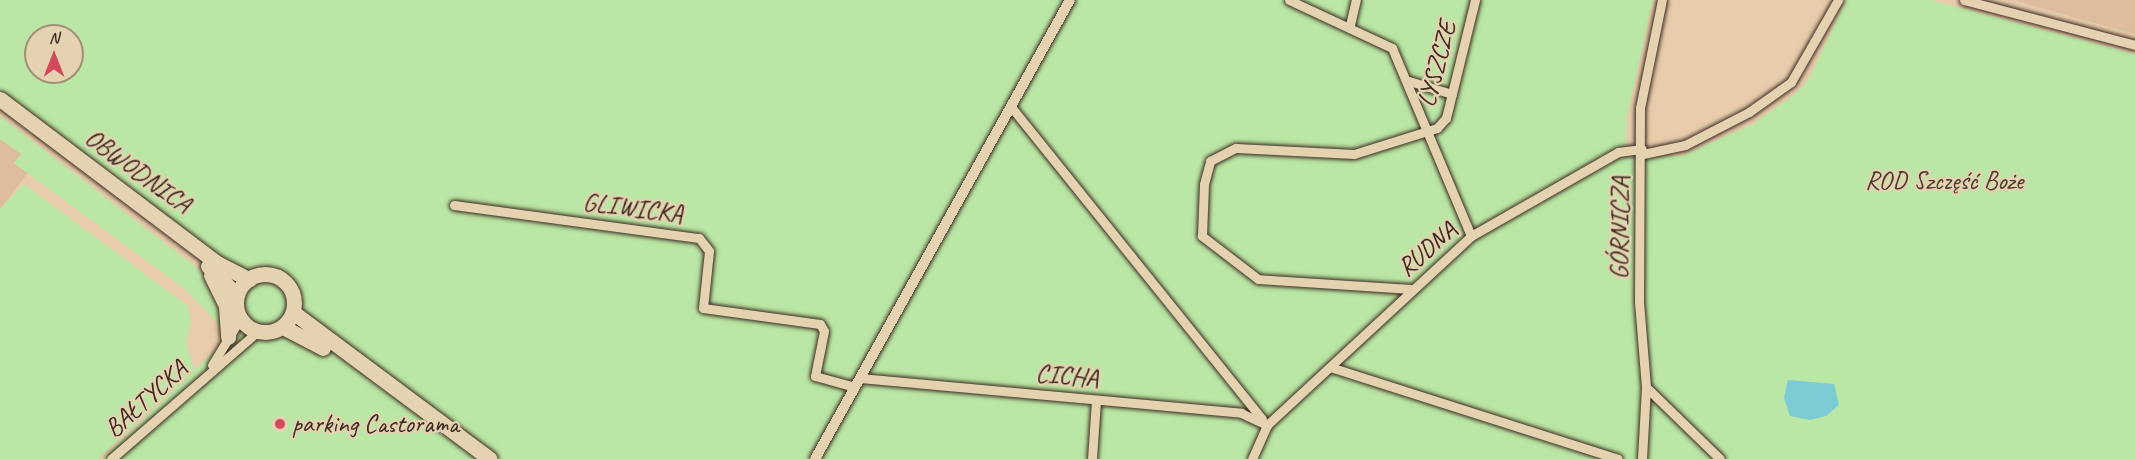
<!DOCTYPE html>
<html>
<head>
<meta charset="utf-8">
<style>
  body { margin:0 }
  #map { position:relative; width:2135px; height:459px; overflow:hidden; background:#e8ccab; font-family:Caveat,sans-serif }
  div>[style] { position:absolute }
  .built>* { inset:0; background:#debd9e }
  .green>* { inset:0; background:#bae7a5 }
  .water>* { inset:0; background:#7bccd4 }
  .roads { filter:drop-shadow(0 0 2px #3b2a1e) drop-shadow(0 0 2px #3b2a1e) }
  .minor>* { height:9px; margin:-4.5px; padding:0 4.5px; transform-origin:4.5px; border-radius:4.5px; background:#e5d2b0 }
  .tertiary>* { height:10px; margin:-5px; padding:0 5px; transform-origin:5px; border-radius:5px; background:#e5d2b0 }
  .trunk>* { height:15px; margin:-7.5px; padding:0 7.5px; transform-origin:7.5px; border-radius:7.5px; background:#e5d2b0 }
  .trunk>.ring { margin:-7.5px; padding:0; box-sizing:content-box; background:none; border:15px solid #e5d2b0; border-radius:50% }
  .dots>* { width:16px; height:16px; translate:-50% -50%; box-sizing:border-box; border:3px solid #e5d2b0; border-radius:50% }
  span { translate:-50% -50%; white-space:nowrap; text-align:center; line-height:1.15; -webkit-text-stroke:4.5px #e5d2b0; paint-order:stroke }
  .street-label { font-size:26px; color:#3b2a1e }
  .park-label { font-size:26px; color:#483d2c }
  .poi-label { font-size:26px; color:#3b2a1e }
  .left { translate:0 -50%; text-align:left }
  .north { position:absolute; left:24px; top:24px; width:60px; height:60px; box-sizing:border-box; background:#e5d2b0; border:2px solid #a18f76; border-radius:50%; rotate:0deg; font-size:16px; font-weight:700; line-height:24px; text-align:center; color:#3b2a1e }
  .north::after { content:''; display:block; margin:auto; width:21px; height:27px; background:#d1495b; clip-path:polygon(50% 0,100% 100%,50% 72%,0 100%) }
</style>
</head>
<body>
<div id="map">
  <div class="built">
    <i style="clip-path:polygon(2014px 0,2135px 0,2135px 34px,2037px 7px)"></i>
    <i style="clip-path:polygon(0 139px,21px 154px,14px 163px,28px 173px,0 209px)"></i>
  </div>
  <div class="green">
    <i style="clip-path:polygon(evenodd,0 0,1653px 0,1627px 117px,1626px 155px,1681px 156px,1753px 124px,1795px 94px,1809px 79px,1846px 0,1931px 0,2135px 54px,2135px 459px,102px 459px,249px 318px,244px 303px,249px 289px,0 109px,0 0,36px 36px,72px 36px,72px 72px,36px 72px,36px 36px)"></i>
    <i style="clip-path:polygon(0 116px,200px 270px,219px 297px,222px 328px,186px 290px,14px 163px,21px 154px,0 139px)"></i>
    <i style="clip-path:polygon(24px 184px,188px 306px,191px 323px,186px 343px,194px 369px,98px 459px,0 459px,0 209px)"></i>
  </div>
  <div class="water">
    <i style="clip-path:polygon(1788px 380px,1834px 384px,1839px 405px,1826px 416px,1810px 420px,1790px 416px,1784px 398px)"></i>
  </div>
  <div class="roads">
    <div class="minor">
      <i style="left:1289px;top:0;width:114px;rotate:25deg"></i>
      <i style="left:1392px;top:48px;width:204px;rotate:67.2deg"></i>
      <i style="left:1964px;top:0;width:177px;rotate:14.7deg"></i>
      <i style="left:1350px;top:25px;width:26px;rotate:-77deg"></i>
      <i style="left:1409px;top:81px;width:45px;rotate:16.8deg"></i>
      <i style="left:1012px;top:108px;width:399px;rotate:51.2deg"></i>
      <i style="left:1643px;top:154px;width:43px;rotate:-12.1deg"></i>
      <i style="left:1685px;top:145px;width:72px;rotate:-27.3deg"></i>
      <i style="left:1749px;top:112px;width:52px;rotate:-35.5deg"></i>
      <i style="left:1791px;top:82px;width:95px;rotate:-60.2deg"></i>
      <i style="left:454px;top:205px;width:247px;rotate:7.7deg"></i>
      <i style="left:699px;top:238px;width:16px;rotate:52deg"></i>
      <i style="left:709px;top:251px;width:57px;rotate:96deg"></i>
      <i style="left:703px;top:308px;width:118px;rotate:7.8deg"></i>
      <i style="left:820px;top:324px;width:8px;rotate:60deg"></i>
      <i style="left:824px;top:331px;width:46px;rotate:101.3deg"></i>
      <i style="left:815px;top:376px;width:41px;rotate:15.4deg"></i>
      <i style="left:1411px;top:289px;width:153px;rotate:-176.3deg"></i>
      <i style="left:1258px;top:279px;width:71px;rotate:-142.5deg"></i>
      <i style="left:1202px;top:236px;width:52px;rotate:-87.8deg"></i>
      <i style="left:1204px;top:184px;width:24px;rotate:-75deg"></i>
      <i style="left:1210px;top:161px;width:29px;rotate:-27deg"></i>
      <i style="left:1236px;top:148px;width:118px;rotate:2.9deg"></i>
      <i style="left:1354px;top:154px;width:87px;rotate:-17.4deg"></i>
      <i style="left:1437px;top:128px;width:13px;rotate:-48deg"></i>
      <i style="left:1446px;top:118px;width:122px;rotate:-76.2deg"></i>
      <i style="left:212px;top:365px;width:54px;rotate:-58.7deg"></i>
      <i style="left:1330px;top:367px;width:302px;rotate:17.7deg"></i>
      <i style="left:860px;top:378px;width:383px;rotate:5.2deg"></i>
      <i style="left:1241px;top:413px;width:29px;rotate:25deg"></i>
      <i style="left:1646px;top:387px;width:103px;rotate:44.2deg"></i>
      <i style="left:111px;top:459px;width:194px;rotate:-41deg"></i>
      <i style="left:1092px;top:459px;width:59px;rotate:-86.1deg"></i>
      <i style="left:1252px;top:459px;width:37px;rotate:-66deg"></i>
      <i style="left:1267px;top:425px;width:278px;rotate:-42.8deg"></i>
      <i style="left:1471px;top:236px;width:169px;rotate:-29.7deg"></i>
      <i style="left:1618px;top:152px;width:24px;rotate:-7deg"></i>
      <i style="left:1642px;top:459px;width:72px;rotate:-86.8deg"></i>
      <i style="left:1646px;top:387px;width:86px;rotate:-94.7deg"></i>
      <i style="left:1639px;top:301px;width:193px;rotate:-89.7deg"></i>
      <i style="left:1640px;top:108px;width:110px;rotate:-78.5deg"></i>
    </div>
    <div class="tertiary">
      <i style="left:815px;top:459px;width:525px;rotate:-60.95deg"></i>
    </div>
    <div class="trunk">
      <i style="left:0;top:99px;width:272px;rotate:37.1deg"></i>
      <i style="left:217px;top:263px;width:36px;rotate:27deg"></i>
      <i style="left:208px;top:266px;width:41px;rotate:45deg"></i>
      <i class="ring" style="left:236px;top:274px;width:43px;height:43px"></i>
      <i style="left:211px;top:275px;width:34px;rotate:64deg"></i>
      <i style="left:226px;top:306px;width:31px;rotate:86deg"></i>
      <i style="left:294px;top:313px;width:244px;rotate:36.7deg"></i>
      <i style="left:283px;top:327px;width:45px;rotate:27.7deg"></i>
    </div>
  </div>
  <div class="dots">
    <i style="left:280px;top:424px;background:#d1495b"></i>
  </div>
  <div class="street-label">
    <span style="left:1437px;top:64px;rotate:-75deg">LYSZCZE</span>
    <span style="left:138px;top:171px;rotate:36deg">OBWODNICA</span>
    <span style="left:633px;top:208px;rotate:7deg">GLIWICKA</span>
    <span style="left:1620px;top:228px;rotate:-89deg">GÓRNICZA</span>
    <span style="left:1427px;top:249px;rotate:-41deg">RUDNA</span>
    <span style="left:1067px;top:376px;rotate:5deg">CICHA</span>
    <span style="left:146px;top:399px;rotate:-42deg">BAŁTYCKA</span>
  </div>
  <div class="park-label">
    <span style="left:1944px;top:181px">ROD Szczęść Boże</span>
  </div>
  <div class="poi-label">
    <span class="left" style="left:292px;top:424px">parking Castorama</span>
  </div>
  <div class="north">N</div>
</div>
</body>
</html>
